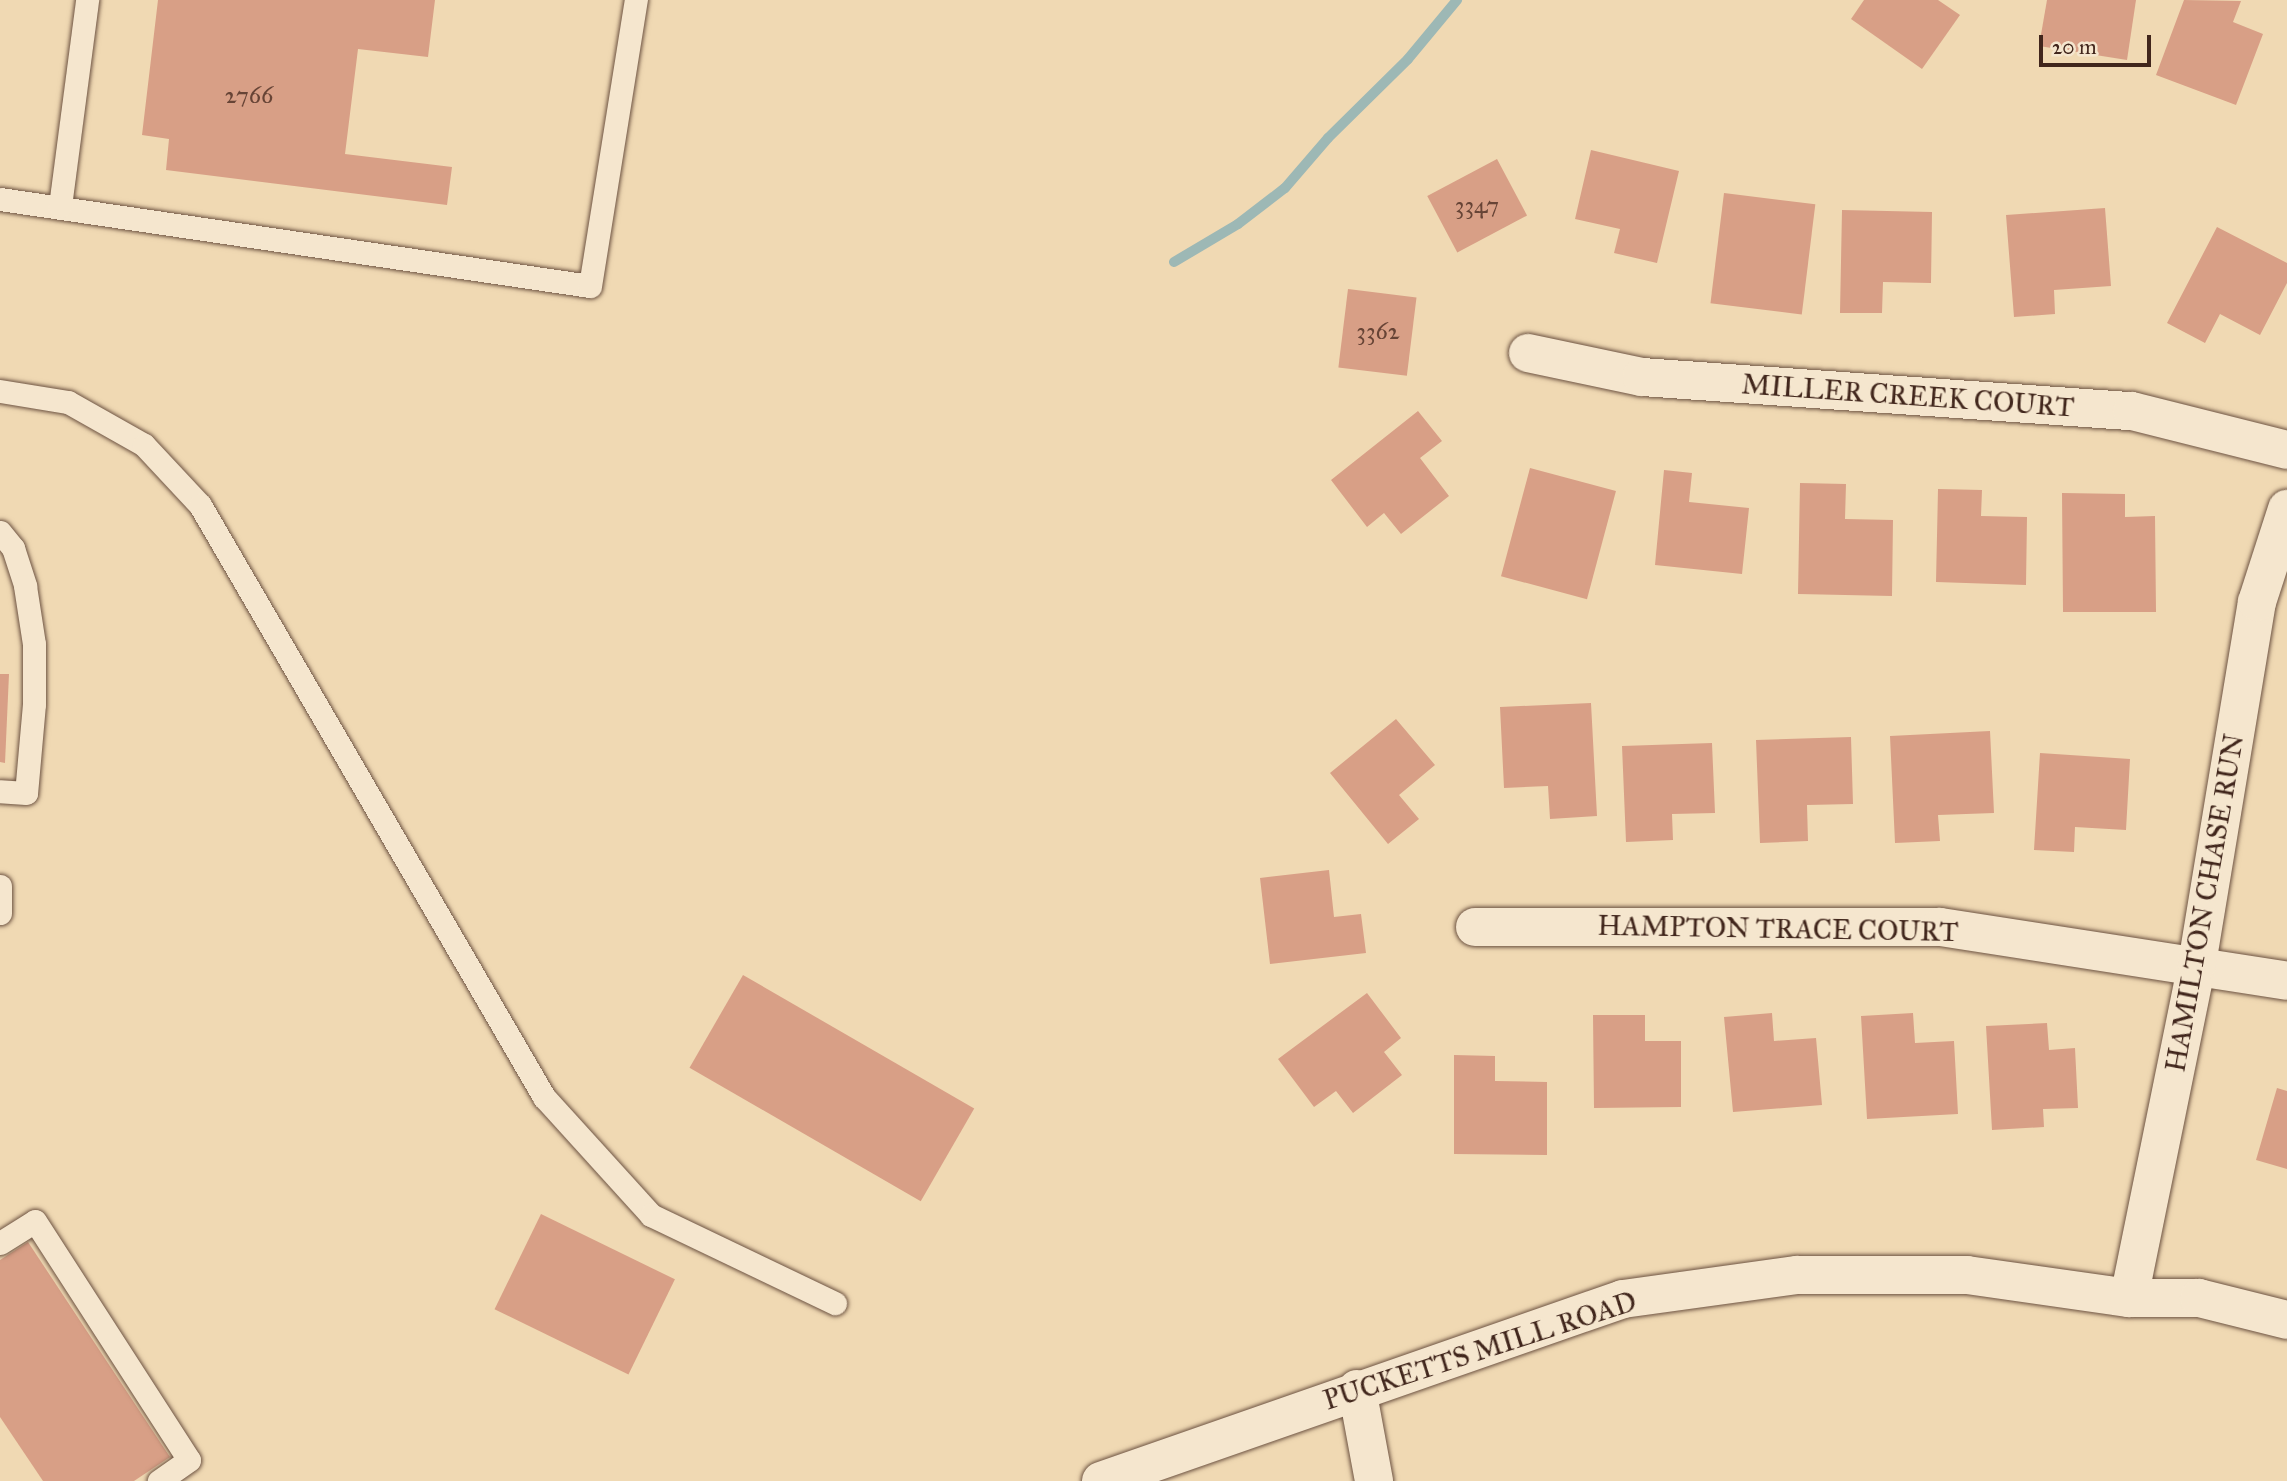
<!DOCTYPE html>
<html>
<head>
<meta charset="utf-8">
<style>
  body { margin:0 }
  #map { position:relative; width:2287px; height:1481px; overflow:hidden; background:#f0d9b3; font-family:"IM FELL Great Primer",serif }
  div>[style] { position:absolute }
  .stream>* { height:10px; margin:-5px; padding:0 5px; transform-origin:5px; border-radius:5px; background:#9db8b5 }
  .building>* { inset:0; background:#d89f86; transform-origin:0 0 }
  .roads { filter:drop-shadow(0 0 2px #6d5342) drop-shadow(0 0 2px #6d5342) }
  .lane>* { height:23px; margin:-11.5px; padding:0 11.5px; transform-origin:11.5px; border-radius:11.5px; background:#f5e6ce }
  .street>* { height:38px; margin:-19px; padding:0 19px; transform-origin:19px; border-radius:19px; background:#f5e6ce }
  .secondary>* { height:38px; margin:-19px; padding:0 19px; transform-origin:19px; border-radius:19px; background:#f5e6ce }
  span { translate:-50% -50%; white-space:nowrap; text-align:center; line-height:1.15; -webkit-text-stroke:5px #f5e6ce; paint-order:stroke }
  .number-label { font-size:24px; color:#674436 }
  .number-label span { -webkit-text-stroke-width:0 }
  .street-label { font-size:28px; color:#41261c }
  .scale { position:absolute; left:2039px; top:35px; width:112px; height:32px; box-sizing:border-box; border:4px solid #41261c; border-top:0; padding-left:9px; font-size:21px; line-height:24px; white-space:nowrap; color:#41261c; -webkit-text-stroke:5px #f5e6ce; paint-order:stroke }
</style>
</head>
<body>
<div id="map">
  <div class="stream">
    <i style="left:1174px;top:262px;width:74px;rotate:-30.7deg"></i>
    <i style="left:1238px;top:224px;width:59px;rotate:-37.5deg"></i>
    <i style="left:1285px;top:188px;width:66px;rotate:-49.3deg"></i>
    <i style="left:1328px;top:138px;width:112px;rotate:-44.6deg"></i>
    <i style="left:1408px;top:59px;width:77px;rotate:-50.3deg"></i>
  </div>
  <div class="building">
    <i style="clip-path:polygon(158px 0,435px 0,428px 57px,358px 49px,345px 154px,452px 167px,447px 205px,166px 170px,169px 139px,142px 135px)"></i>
    <i style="clip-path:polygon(1864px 0,1938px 0,1960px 15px,1922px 69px,1851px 19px)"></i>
    <i style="clip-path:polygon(2047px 0,2136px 0,2127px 60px,2039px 46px)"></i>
    <i style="clip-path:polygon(2184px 0,2241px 1px,2233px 22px,2263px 34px,2236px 105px,2156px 75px)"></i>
    <i style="clip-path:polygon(1591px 150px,1679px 171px,1657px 263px,1614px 253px,1620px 229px,1575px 219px)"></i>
    <i style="left:1497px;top:159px;width:64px;height:79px;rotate:62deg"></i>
    <i style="left:1724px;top:193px;width:92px;height:111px;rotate:7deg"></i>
    <i style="clip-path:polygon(2105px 208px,2111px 286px,2054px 290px,2055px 314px,2014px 317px,2006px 215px)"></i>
    <i style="clip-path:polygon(1842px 210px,1932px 212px,1931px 283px,1883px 282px,1882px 313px,1840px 313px)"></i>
    <i style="clip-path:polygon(2217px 227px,2287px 263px,2287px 283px,2260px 335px,2220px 314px,2205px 343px,2167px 323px)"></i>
    <i style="left:1348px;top:289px;width:69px;height:79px;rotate:7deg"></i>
    <i style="clip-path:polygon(1418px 411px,1442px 441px,1420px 458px,1449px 496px,1401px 534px,1384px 513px,1367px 527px,1331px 480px)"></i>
    <i style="left:1530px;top:468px;width:89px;height:112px;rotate:15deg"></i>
    <i style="clip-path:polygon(1664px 470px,1692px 473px,1689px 502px,1749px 508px,1742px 574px,1655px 565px)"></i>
    <i style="clip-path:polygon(1800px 483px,1846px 484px,1845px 519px,1893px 520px,1892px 596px,1798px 594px)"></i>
    <i style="clip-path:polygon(1938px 489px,1982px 490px,1981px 516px,2027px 517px,2026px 585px,1936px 582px)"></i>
    <i style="clip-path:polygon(2062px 493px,2125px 494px,2125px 517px,2155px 516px,2156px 612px,2063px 612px)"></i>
    <i style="clip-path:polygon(0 674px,9px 674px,5px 763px,0 762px)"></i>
    <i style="clip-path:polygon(1591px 703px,1597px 816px,1550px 819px,1548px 786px,1504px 788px,1500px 707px)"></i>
    <i style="clip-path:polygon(1396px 719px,1435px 765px,1399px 795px,1419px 819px,1388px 844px,1330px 773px)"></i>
    <i style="clip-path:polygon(1990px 731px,1994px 813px,1938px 815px,1940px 841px,1895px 843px,1890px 736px)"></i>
    <i style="clip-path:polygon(1851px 737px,1853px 804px,1807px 805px,1808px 841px,1760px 843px,1756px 740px)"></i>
    <i style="clip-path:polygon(1712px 743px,1715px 813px,1672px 814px,1673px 840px,1626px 842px,1622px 746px)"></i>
    <i style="clip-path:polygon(2040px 753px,2130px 759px,2126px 830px,2075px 827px,2074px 852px,2034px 850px)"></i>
    <i style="clip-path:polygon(1329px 870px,1334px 917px,1361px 914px,1366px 953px,1270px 964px,1260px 878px)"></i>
    <i style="left:743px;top:975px;width:267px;height:107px;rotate:30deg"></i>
    <i style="clip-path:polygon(1367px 993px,1401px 1038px,1384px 1052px,1402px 1075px,1353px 1113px,1336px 1091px,1314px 1107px,1278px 1059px)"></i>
    <i style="clip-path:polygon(1772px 1013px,1774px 1041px,1816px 1038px,1822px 1105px,1733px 1112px,1724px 1017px)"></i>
    <i style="clip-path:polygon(1913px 1013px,1915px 1043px,1954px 1041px,1958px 1114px,1867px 1119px,1861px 1016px)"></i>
    <i style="clip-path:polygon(1593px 1015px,1645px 1015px,1645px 1041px,1681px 1041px,1681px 1107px,1594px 1108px)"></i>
    <i style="clip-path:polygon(2047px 1023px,2049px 1050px,2075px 1048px,2078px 1108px,2043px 1109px,2044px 1127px,1992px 1130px,1986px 1026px)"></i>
    <i style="clip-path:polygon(1454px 1055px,1495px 1056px,1495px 1081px,1547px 1082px,1547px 1155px,1454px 1154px)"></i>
    <i style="clip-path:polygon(2277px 1088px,2287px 1091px,2287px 1169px,2256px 1160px)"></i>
    <i style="left:541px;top:1214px;width:149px;height:106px;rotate:26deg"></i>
    <i style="clip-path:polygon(28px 1242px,170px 1457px,134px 1481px,43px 1481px,0 1417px,0 1260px)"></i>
  </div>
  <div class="roads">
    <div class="lane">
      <i style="left:0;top:199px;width:596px;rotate:8.39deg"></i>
      <i style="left:590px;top:286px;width:290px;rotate:-80.9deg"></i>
      <i style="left:60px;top:206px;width:208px;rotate:-82.5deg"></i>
      <i style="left:0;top:391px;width:69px;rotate:9.2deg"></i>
      <i style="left:68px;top:402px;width:87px;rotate:29.5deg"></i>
      <i style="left:144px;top:445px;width:82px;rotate:47deg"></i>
      <i style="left:200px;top:505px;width:685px;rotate:59.84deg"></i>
      <i style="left:544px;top:1097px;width:159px;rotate:47.8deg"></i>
      <i style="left:651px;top:1215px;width:204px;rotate:25.6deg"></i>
      <i style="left:0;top:532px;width:21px;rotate:51deg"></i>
      <i style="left:13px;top:548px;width:40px;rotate:72deg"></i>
      <i style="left:25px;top:586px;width:59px;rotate:81.2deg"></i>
      <i style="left:34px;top:644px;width:60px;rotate:90deg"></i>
      <i style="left:34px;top:704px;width:89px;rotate:95.1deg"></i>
      <i style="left:26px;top:793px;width:26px;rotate:-176deg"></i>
      <i style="left:0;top:886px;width:27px;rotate:90deg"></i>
      <i style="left:0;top:1243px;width:41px;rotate:-32.2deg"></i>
      <i style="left:35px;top:1221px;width:284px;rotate:57.2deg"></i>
      <i style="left:189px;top:1460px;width:37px;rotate:145deg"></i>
    </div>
    <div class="street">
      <i style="left:1528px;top:353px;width:116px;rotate:11.9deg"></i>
      <i style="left:1642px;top:377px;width:491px;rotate:4deg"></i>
      <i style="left:2132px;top:411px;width:160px;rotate:14.1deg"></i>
      <i style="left:1475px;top:927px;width:465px"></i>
      <i style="left:1940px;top:927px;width:351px;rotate:8.8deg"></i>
      <i style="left:2129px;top:1298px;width:341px;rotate:-78.5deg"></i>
      <i style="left:2197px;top:964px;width:367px;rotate:-80.6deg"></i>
      <i style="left:2257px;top:602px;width:98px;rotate:-72.1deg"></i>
      <i style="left:1357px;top:1389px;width:94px;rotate:79.5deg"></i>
    </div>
    <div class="secondary">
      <i style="left:1101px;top:1481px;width:553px;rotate:-19.22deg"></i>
      <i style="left:1623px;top:1299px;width:176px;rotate:-7.9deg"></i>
      <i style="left:1797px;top:1275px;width:170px"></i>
      <i style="left:1967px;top:1275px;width:164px;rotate:8.1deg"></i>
      <i style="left:2129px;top:1298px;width:70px"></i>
      <i style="left:2199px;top:1298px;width:91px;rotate:14deg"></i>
    </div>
  </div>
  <div class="number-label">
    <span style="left:249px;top:96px">2766</span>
    <span style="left:1477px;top:206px">3347</span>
    <span style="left:1378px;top:332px">3362</span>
  </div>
  <div class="street-label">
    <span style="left:1908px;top:396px;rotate:4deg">MILLER CREEK COURT</span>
    <span style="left:2205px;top:903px;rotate:-80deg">HAMILTON CHASE RUN</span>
    <span style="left:1778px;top:929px;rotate:1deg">HAMPTON TRACE COURT</span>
    <span style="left:1480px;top:1351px;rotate:-18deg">PUCKETTS MILL ROAD</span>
  </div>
  <div class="scale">20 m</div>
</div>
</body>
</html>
